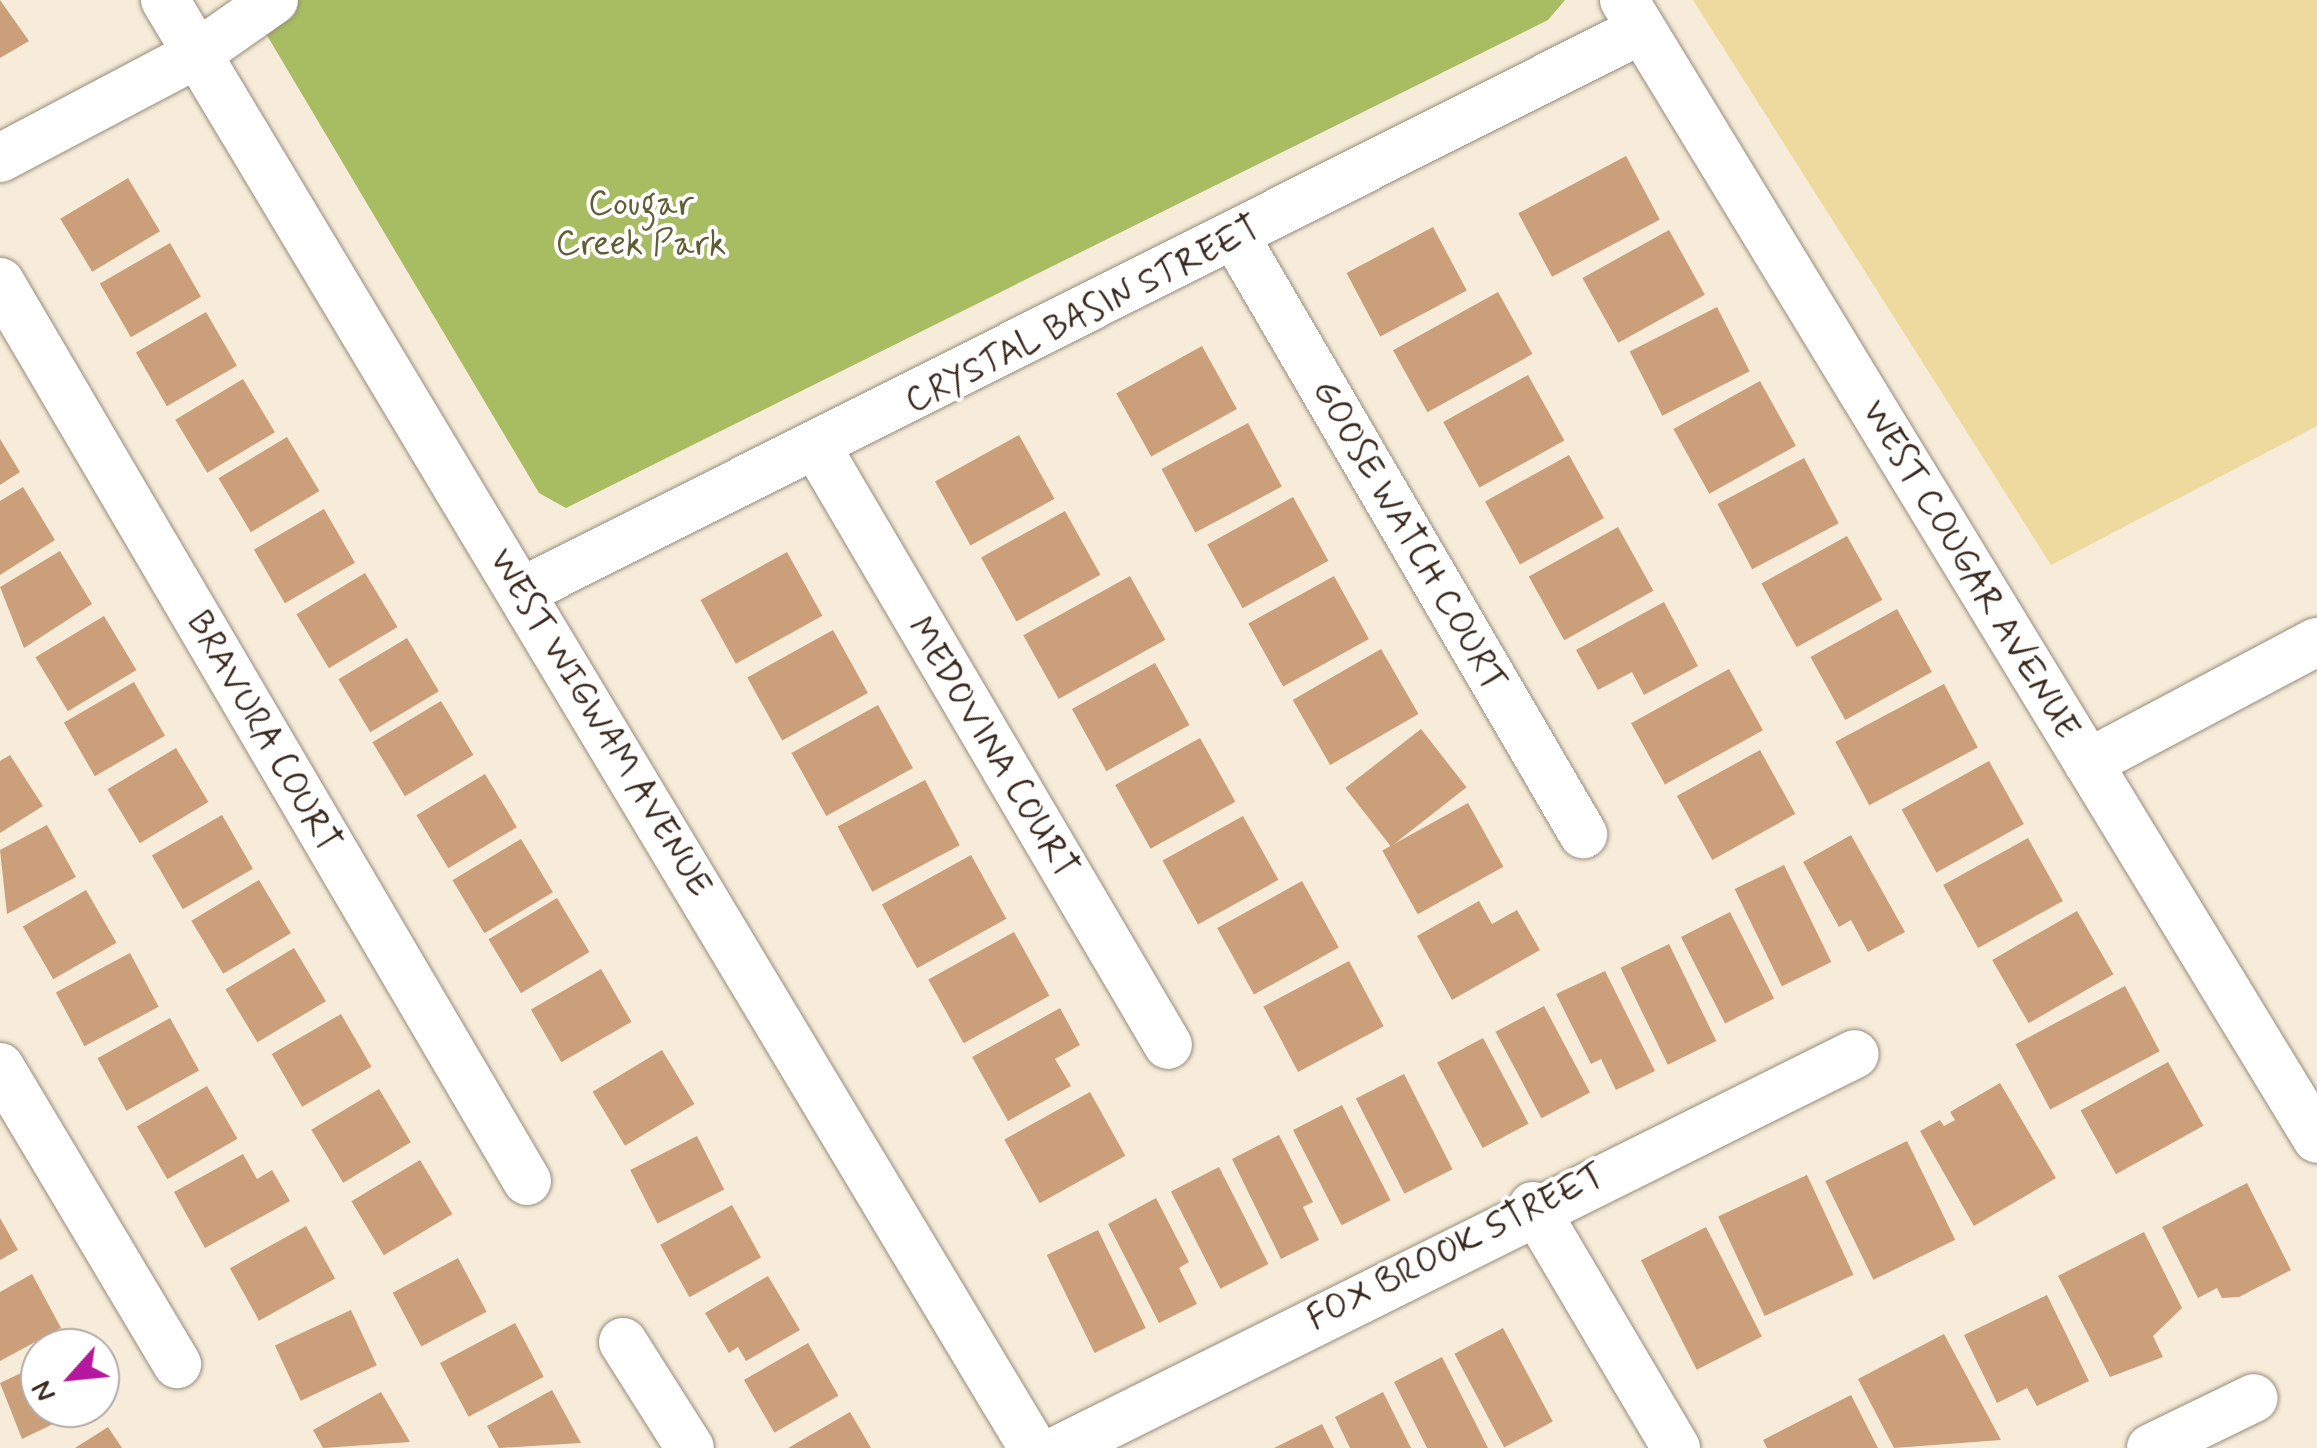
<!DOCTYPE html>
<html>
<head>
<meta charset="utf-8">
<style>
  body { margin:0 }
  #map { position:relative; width:2317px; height:1448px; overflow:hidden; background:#f6ecd9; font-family:Mynerve,sans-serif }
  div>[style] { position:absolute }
  .green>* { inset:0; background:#a8bc61 }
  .sand>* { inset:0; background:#eeda9e }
  .building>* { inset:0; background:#cc9f7b; transform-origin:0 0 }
  .roads { filter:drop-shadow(0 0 2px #988b7c) drop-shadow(0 0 2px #988b7c) }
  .minor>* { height:48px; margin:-24px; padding:0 24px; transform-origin:24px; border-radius:24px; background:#fff }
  span { translate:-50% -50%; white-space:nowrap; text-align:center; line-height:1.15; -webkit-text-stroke:8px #fff; paint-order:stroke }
  .park-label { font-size:35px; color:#615d35 }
  .street-label { font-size:35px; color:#3b2a1e }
  .north { position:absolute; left:20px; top:1328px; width:100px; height:100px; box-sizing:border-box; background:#fff; border:2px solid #b1aaa5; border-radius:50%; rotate:243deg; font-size:28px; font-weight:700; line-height:40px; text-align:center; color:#3b2a1e }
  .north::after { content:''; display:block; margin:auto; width:35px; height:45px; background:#b5179e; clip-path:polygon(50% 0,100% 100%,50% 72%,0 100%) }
</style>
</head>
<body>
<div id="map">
  <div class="green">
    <i style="clip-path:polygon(246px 0,1565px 0,1548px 20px,566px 508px,539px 493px)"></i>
  </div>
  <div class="sand">
    <i style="clip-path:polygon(1693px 0,2317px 0,2317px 426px,2051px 565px)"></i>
  </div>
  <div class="building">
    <i style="clip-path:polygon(0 0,29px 41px,0 58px)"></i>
    <i style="left:1626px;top:156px;width:72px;height:122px;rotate:62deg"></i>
    <i style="left:128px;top:178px;width:62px;height:79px;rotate:59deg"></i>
    <i style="left:1433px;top:227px;width:72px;height:98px;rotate:62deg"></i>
    <i style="left:1669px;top:230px;width:74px;height:99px;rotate:61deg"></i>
    <i style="left:170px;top:243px;width:62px;height:81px;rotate:60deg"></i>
    <i style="left:1498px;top:292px;width:71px;height:120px;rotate:61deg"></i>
    <i style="left:1717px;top:307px;width:72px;height:98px;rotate:63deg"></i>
    <i style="left:206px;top:312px;width:62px;height:81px;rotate:60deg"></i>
    <i style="left:1202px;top:346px;width:72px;height:98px;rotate:61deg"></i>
    <i style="left:1528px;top:375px;width:75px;height:97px;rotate:61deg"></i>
    <i style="left:243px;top:379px;width:62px;height:79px;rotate:59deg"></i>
    <i style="left:1760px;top:381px;width:74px;height:99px;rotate:61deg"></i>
    <i style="left:1248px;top:423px;width:72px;height:98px;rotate:62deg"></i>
    <i style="left:1019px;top:435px;width:73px;height:96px;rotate:61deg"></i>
    <i style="left:287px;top:437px;width:63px;height:80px;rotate:59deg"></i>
    <i style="clip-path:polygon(0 439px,20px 472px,0 485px)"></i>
    <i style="left:1569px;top:455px;width:72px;height:96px;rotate:61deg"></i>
    <i style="left:1804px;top:458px;width:74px;height:98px;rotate:62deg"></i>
    <i style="clip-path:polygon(23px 487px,55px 540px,0 575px,0 501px)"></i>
    <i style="left:1293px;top:497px;width:73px;height:98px;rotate:61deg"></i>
    <i style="left:324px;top:509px;width:62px;height:81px;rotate:60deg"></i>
    <i style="left:1065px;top:511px;width:73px;height:96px;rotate:61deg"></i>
    <i style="left:1618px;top:527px;width:73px;height:102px;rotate:61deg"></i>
    <i style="left:1847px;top:536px;width:73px;height:98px;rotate:61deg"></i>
    <i style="clip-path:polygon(60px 551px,92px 604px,24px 648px,0 587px)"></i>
    <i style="left:787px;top:552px;width:73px;height:99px;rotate:61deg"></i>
    <i style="left:365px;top:573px;width:63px;height:80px;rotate:59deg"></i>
    <i style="left:1130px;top:576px;width:73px;height:122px;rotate:61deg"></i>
    <i style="left:1334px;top:576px;width:72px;height:98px;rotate:61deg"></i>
    <i style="clip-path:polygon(1664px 602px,1698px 666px,1644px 695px,1632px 672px,1598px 690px,1576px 650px)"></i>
    <i style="left:1897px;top:609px;width:72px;height:99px;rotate:61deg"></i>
    <i style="left:104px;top:616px;width:63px;height:80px;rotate:59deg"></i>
    <i style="left:833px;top:630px;width:72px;height:98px;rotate:61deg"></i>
    <i style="left:407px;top:638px;width:62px;height:80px;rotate:59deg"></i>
    <i style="left:1381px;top:649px;width:75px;height:102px;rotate:60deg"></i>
    <i style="left:1155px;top:663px;width:71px;height:95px;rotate:61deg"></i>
    <i style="left:1729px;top:669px;width:70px;height:112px;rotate:61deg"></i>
    <i style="left:134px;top:682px;width:62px;height:81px;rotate:60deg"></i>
    <i style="left:1944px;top:684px;width:72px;height:123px;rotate:62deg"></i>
    <i style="left:441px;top:701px;width:63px;height:80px;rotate:59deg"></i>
    <i style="left:878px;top:705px;width:72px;height:99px;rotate:61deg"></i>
    <i style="left:1421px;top:729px;width:74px;height:96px;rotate:52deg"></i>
    <i style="left:1200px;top:738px;width:73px;height:97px;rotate:61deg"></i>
    <i style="left:176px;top:748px;width:63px;height:80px;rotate:59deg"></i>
    <i style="left:1760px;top:750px;width:73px;height:95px;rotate:61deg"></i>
    <i style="clip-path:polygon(10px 755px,43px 806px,0 833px,0 761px)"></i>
    <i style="left:1989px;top:761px;width:72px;height:100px;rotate:61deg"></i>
    <i style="left:485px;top:774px;width:62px;height:80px;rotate:59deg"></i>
    <i style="left:925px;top:780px;width:74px;height:99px;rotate:62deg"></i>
    <i style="left:1468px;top:803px;width:73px;height:98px;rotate:61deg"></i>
    <i style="left:222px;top:815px;width:62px;height:81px;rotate:60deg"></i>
    <i style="left:1243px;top:816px;width:73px;height:92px;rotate:61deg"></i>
    <i style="clip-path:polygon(47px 825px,76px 877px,7px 914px,0 850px)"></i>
    <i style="clip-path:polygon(1851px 835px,1905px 932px,1868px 952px,1851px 920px,1839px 927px,1803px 862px)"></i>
    <i style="left:2028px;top:838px;width:72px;height:97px;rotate:61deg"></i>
    <i style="left:521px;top:839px;width:62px;height:80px;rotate:59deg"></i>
    <i style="left:971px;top:855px;width:73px;height:102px;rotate:61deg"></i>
    <i style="left:1784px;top:865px;width:108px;height:55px;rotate:64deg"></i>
    <i style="left:259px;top:880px;width:62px;height:79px;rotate:59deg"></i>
    <i style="left:1302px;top:881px;width:76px;height:97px;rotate:61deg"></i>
    <i style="left:86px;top:890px;width:61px;height:73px;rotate:60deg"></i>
    <i style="left:557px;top:898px;width:63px;height:80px;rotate:59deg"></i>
    <i style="clip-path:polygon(1479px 901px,1492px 924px,1517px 910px,1540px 950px,1452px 1000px,1417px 936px)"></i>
    <i style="left:2077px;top:911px;width:73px;height:98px;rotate:60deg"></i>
    <i style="left:1730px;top:912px;width:97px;height:55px;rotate:63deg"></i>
    <i style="left:1014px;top:932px;width:73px;height:98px;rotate:61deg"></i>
    <i style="left:1669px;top:944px;width:108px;height:54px;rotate:64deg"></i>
    <i style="left:294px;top:948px;width:62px;height:80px;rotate:59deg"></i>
    <i style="left:130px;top:953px;width:61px;height:84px;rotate:62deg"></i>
    <i style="left:1349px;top:961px;width:74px;height:97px;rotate:62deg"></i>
    <i style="left:601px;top:969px;width:61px;height:81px;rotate:60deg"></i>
    <i style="clip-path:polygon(1605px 971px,1655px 1071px,1616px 1090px,1601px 1059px,1591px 1064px,1556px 994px)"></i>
    <i style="left:2125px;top:986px;width:74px;height:124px;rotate:62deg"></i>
    <i style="left:1544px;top:1006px;width:98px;height:55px;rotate:62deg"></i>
    <i style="clip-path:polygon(1060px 1008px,1080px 1045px,1055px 1059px,1071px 1086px,1008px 1121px,972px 1057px)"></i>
    <i style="left:341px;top:1014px;width:61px;height:80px;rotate:60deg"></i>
    <i style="left:170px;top:1018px;width:60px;height:83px;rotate:61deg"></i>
    <i style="left:1483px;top:1038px;width:97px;height:52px;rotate:62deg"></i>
    <i style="left:662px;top:1050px;width:63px;height:81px;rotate:59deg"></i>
    <i style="left:2168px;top:1062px;width:73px;height:100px;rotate:61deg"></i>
    <i style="left:1404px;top:1074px;width:107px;height:54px;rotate:63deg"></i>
    <i style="clip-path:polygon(2000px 1083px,2056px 1178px,1974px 1226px,1920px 1131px,1940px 1120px,1944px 1126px,1955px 1120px,1950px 1112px)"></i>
    <i style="left:207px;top:1086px;width:61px;height:81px;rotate:60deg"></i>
    <i style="left:379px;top:1089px;width:62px;height:79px;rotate:59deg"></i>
    <i style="left:1090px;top:1092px;width:73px;height:98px;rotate:61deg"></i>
    <i style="left:1342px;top:1105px;width:107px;height:55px;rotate:63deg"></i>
    <i style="clip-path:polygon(1279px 1135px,1313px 1202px,1303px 1207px,1319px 1240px,1281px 1259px,1232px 1159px)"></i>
    <i style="left:697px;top:1136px;width:60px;height:75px;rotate:63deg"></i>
    <i style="left:1907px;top:1141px;width:110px;height:91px;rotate:64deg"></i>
    <i style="clip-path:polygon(243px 1154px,257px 1179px,272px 1170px,290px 1201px,205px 1248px,174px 1192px)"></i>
    <i style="left:420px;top:1160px;width:63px;height:80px;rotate:59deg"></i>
    <i style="left:1219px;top:1167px;width:109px;height:54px;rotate:63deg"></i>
    <i style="left:1807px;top:1175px;width:110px;height:98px;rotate:65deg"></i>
    <i style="clip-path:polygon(2247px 1183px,2291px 1270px,2239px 1297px,2222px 1298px,2217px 1288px,2198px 1298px,2162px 1227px)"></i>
    <i style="clip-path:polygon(1156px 1198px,1189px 1262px,1179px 1268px,1197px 1304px,1159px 1323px,1108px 1224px)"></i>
    <i style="left:732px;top:1205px;width:60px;height:82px;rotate:61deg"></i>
    <i style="clip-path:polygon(0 1218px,18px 1250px,0 1260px)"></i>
    <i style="left:306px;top:1226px;width:60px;height:87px;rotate:61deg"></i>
    <i style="left:1706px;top:1227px;width:123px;height:73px;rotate:63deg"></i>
    <i style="left:1098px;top:1230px;width:109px;height:57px;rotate:64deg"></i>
    <i style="clip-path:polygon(2144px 1232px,2182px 1308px,2153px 1336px,2163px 1357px,2110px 1377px,2058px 1276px)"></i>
    <i style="left:458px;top:1258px;width:61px;height:74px;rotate:62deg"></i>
    <i style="clip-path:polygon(32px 1274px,61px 1328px,0 1361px,0 1292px)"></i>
    <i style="clip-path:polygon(768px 1276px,800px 1330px,746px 1361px,738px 1347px,729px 1353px,705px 1313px)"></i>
    <i style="clip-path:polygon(2047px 1295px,2089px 1381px,2037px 1406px,2027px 1388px,1997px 1403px,1964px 1335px)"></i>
    <i style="left:351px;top:1310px;width:61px;height:84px;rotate:65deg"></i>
    <i style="left:515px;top:1323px;width:61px;height:85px;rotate:62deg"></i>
    <i style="left:1503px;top:1328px;width:106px;height:55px;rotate:62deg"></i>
    <i style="clip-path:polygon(1944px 1334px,2001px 1440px,1894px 1448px,1858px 1379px)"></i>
    <i style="left:808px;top:1343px;width:61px;height:74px;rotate:60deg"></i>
    <i style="clip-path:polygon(1442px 1357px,1488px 1448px,1427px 1448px,1394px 1382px)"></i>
    <i style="clip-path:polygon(40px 1364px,40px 1408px,86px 1408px,22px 1439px,0 1383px)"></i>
    <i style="clip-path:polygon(552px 1390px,581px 1443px,499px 1448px,487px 1426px)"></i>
    <i style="clip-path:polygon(381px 1392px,410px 1442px,323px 1448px,313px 1430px)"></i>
    <i style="clip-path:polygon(1383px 1392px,1411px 1448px,1350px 1448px,1335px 1417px)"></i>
    <i style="clip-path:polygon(1851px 1395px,1878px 1448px,1767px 1448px,1763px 1440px)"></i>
    <i style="clip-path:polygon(850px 1412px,871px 1448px,788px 1448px)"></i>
    <i style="clip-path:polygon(1322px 1424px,1334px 1448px,1274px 1448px)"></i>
    <i style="clip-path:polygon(108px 1427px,122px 1448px,75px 1448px)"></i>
  </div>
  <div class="roads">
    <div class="minor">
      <i style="left:165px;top:0;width:1688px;rotate:59.06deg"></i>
      <i style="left:1624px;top:0;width:1333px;rotate:58.68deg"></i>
      <i style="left:0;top:158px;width:223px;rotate:-27.8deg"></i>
      <i style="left:197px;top:54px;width:94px;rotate:-35deg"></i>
      <i style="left:1236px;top:238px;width:690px;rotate:59.79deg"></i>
      <i style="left:0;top:282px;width:1042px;rotate:59.62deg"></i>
      <i style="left:818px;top:449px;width:691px;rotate:59.58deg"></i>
      <i style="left:521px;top:592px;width:1253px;rotate:-26.65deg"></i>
      <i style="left:2088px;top:763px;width:259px;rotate:-27.9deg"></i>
      <i style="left:0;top:1067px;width:346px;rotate:59.2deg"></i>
      <i style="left:1533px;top:1206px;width:281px;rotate:59.4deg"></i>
      <i style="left:623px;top:1342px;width:125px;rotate:57.7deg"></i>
      <i style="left:1062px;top:1448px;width:885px;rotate:-26.42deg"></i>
      <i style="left:2151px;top:1448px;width:114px;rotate:-25.9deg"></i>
    </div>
  </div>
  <div class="park-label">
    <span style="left:641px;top:224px">Cougar<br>Creek Park</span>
  </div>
  <div class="street-label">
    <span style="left:1083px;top:315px;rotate:-27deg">CRYSTAL BASIN STREET</span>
    <span style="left:1409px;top:536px;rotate:60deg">GOOSE WATCH COURT</span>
    <span style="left:1970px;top:570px;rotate:59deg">WEST COUGAR AVENUE</span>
    <span style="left:600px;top:723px;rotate:59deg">WEST WIGWAM AVENUE</span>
    <span style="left:263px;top:732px;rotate:60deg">BRAVURA COURT</span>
    <span style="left:992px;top:748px;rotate:59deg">MEDOVINA COURT</span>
    <span style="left:1456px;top:1247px;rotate:-27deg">FOX BROOK STREET</span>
  </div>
  <div class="north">N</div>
</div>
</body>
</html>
